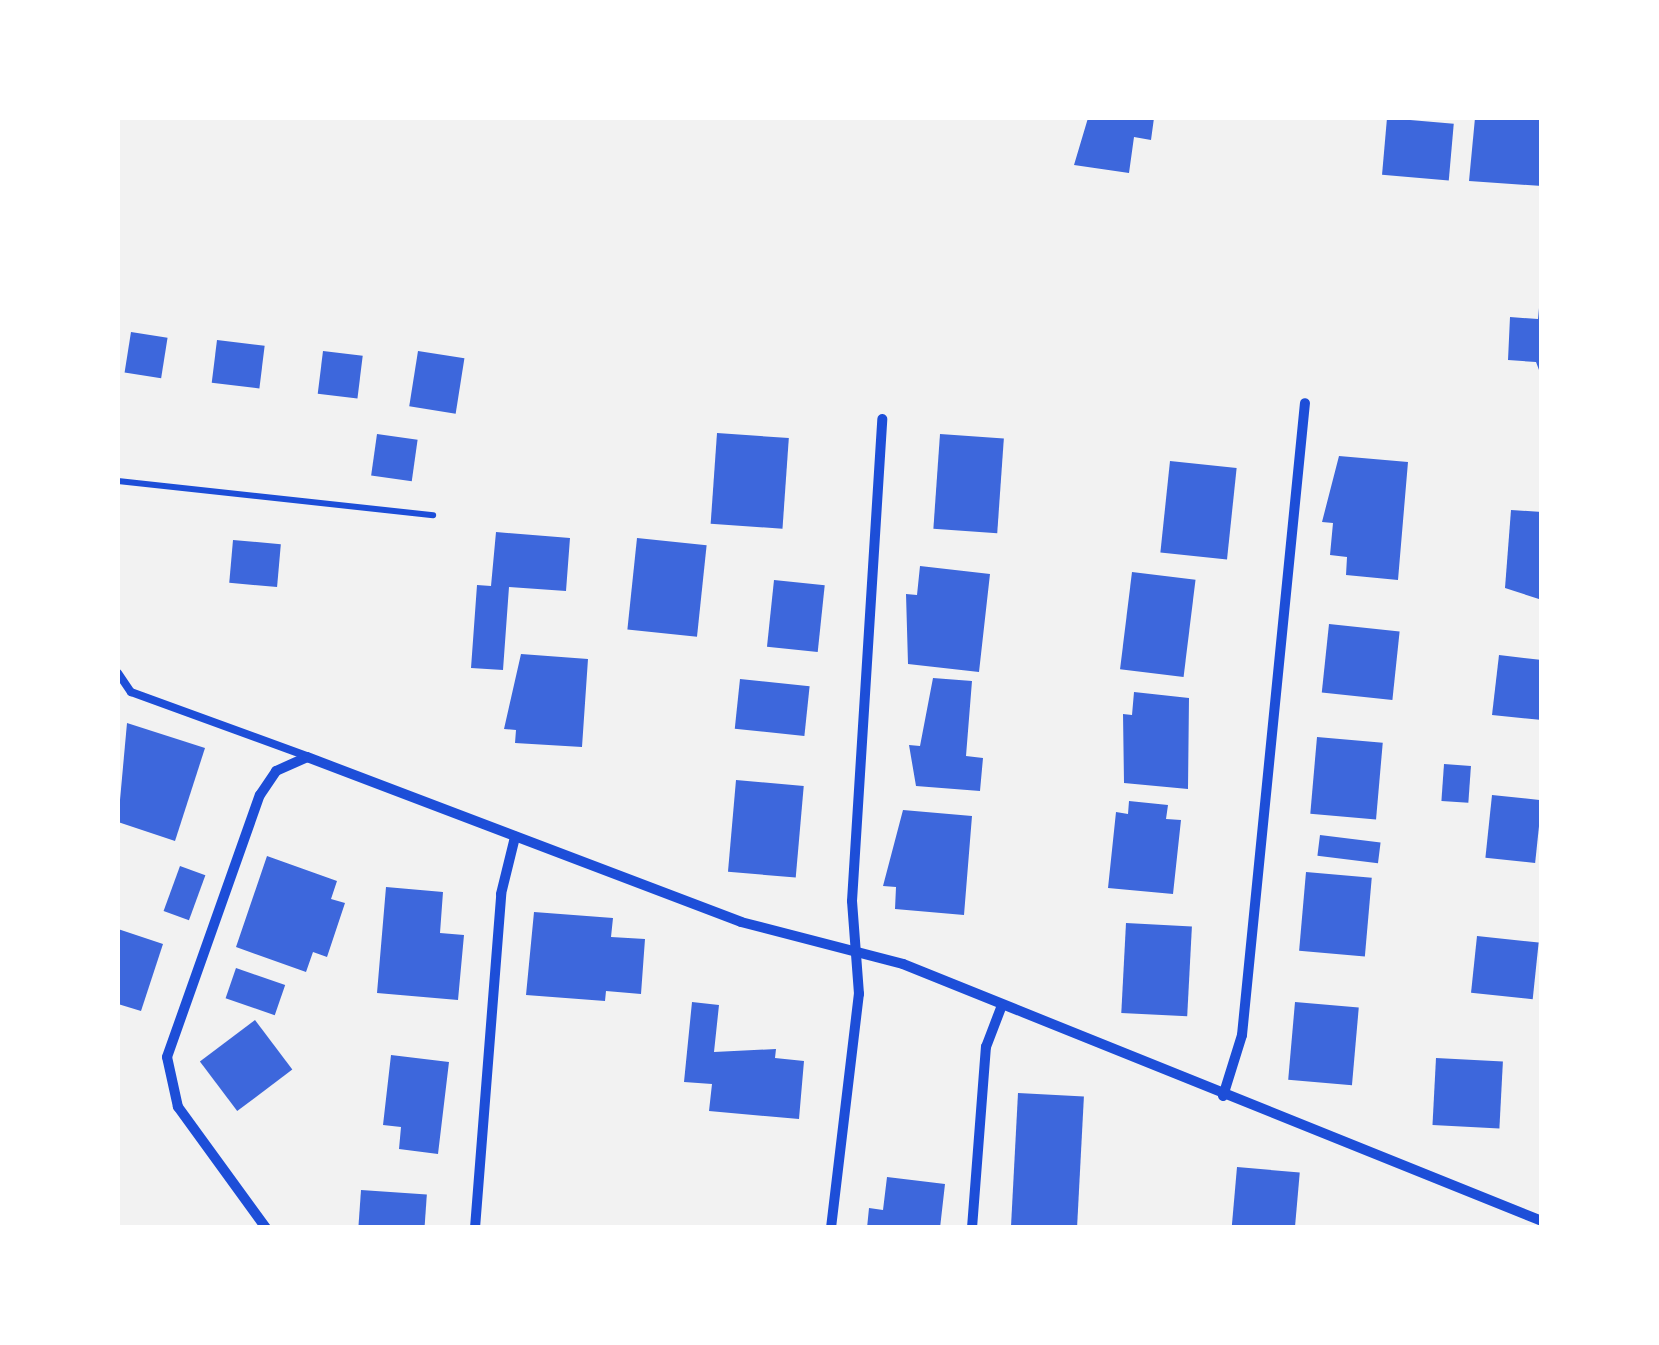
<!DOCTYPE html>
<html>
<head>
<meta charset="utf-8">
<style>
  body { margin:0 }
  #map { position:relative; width:1659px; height:1345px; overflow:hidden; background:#f2f2f2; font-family:Manrope,sans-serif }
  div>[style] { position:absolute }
  .building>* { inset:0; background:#3d67dc; transform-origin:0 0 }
  .path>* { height:6px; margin:-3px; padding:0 3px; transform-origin:3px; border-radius:3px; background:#1d4ed8 }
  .service>* { height:8px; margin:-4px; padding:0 4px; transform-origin:4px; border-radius:4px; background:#1d4ed8 }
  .minor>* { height:10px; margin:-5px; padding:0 5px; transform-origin:5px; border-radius:5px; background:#1d4ed8 }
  span { translate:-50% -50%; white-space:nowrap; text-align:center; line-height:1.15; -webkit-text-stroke:8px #fff; paint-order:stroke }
  .frame { position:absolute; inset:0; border:120px solid #fff; pointer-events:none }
</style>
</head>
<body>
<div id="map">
  <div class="building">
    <i style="clip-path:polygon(1088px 118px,1154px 118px,1151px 140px,1134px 137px,1129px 173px,1074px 165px)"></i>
    <i style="left:1387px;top:118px;width:67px;height:57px;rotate:5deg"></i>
    <i style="clip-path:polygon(1475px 118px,1542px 118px,1542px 186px,1469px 181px)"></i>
    <i style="clip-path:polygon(1539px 308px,1542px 309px,1542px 378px,1536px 362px,1508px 360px,1510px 317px,1538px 319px)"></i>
    <i style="left:131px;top:332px;width:37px;height:41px;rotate:9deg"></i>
    <i style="left:217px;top:340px;width:48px;height:43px;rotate:7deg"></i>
    <i style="left:323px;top:351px;width:40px;height:43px;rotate:7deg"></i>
    <i style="left:418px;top:351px;width:47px;height:56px;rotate:9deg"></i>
    <i style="left:717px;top:433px;width:72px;height:91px;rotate:4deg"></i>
    <i style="left:377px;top:434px;width:41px;height:42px;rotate:8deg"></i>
    <i style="left:940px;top:434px;width:64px;height:95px;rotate:4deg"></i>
    <i style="clip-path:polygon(1339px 456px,1408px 462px,1398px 580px,1346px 575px,1347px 557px,1330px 555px,1333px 523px,1322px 522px)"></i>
    <i style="left:1170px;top:461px;width:67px;height:92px;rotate:6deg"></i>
    <i style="clip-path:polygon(1511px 510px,1542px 512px,1542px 600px,1505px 588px)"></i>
    <i style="clip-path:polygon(496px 532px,570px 538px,566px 591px,509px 587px,503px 670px,471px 668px,477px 585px,491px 586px)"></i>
    <i style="left:637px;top:538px;width:70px;height:92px;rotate:6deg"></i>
    <i style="left:233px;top:540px;width:48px;height:43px;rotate:5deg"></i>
    <i style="clip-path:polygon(920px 566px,990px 574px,979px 672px,908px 664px,906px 594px,917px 595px)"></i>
    <i style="left:1132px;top:572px;width:64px;height:98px;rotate:7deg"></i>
    <i style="left:774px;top:580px;width:51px;height:67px;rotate:6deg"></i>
    <i style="left:1329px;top:624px;width:71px;height:69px;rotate:6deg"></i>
    <i style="clip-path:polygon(521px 654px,588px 659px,582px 747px,515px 743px,516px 730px,504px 729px)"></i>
    <i style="clip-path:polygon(1499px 655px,1542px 660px,1542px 720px,1492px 715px)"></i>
    <i style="clip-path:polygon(933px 678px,972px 681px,966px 756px,983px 758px,980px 791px,916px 786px,909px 745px,920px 746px)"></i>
    <i style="left:740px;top:679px;width:70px;height:50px;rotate:6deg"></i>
    <i style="clip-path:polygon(1134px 692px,1189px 698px,1188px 789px,1124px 783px,1123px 714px,1132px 715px)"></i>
    <i style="clip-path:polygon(127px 723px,205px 748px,175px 841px,118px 822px)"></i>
    <i style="left:1317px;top:737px;width:66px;height:77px;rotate:5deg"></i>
    <i style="left:1444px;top:764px;width:27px;height:37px;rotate:4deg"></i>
    <i style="left:736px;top:780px;width:68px;height:92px;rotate:5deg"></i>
    <i style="left:1492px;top:795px;width:50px;height:63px;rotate:6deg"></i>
    <i style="clip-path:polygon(1129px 801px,1168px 805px,1166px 819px,1181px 820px,1173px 894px,1108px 888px,1116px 812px,1128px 814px)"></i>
    <i style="clip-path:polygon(903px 810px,972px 816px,964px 915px,895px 909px,896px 887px,883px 886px)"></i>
    <i style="left:1320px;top:835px;width:61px;height:21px;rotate:7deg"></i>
    <i style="clip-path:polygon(267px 856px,337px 881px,331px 899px,345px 903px,327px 957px,313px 952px,306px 972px,236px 947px)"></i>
    <i style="left:180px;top:866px;width:27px;height:48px;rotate:20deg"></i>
    <i style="left:1306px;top:872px;width:66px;height:79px;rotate:5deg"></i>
    <i style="clip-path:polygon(386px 887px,443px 892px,440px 933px,464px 935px,458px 1000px,377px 993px)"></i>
    <i style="clip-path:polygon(534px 912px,613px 918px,611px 937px,645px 939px,641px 994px,606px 991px,605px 1001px,526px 995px)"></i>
    <i style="left:1126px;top:923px;width:66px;height:90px;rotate:3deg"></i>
    <i style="clip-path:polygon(118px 929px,163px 944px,141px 1011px,118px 1004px)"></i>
    <i style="left:1477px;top:936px;width:62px;height:57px;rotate:6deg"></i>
    <i style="left:236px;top:968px;width:52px;height:32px;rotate:19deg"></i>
    <i style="clip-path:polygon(692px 1002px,719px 1005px,714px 1052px,776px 1049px,775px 1058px,804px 1061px,799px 1119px,709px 1111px,712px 1084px,684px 1082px)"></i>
    <i style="left:1295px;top:1002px;width:64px;height:78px;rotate:5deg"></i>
    <i style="left:255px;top:1020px;width:62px;height:69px;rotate:53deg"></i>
    <i style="clip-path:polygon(391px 1055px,449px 1062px,438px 1154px,399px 1149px,401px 1127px,383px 1125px)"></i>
    <i style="left:1436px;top:1058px;width:67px;height:67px;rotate:3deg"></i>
    <i style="left:1018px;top:1093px;width:66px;height:135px;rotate:3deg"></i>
    <i style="left:1237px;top:1167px;width:63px;height:61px;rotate:5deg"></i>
    <i style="clip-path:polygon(887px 1177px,945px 1184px,940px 1228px,867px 1228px,869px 1208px,883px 1210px)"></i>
    <i style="left:361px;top:1190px;width:66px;height:38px;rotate:4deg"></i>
  </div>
  <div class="path">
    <i style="left:118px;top:481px;width:317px;rotate:6.2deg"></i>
  </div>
  <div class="service">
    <i style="left:118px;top:673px;width:23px;rotate:56deg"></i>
    <i style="left:131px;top:692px;width:187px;rotate:20deg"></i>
  </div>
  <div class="minor">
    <i style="left:1223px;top:1096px;width:64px;rotate:-72.7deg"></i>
    <i style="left:1242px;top:1035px;width:635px;rotate:-84.31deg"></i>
    <i style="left:266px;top:1228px;width:150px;rotate:-126deg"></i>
    <i style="left:178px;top:1107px;width:51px;rotate:-102.4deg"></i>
    <i style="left:167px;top:1057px;width:278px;rotate:-70.5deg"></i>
    <i style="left:260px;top:795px;width:29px;rotate:-56deg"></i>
    <i style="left:276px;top:771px;width:34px;rotate:-24deg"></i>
    <i style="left:307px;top:757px;width:464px;rotate:20.8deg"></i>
    <i style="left:741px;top:922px;width:167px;rotate:14.5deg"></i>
    <i style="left:903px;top:964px;width:689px;rotate:21.91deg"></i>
    <i style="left:475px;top:1228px;width:335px;rotate:-85.5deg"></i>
    <i style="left:501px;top:894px;width:59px;rotate:-76.2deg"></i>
    <i style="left:831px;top:1228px;width:236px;rotate:-83.2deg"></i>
    <i style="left:859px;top:994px;width:93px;rotate:-94.3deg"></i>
    <i style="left:852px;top:901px;width:483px;rotate:-86.4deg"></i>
    <i style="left:972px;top:1228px;width:182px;rotate:-85.6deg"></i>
    <i style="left:986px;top:1047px;width:45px;rotate:-69.1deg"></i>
  </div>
  <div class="frame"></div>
</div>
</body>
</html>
